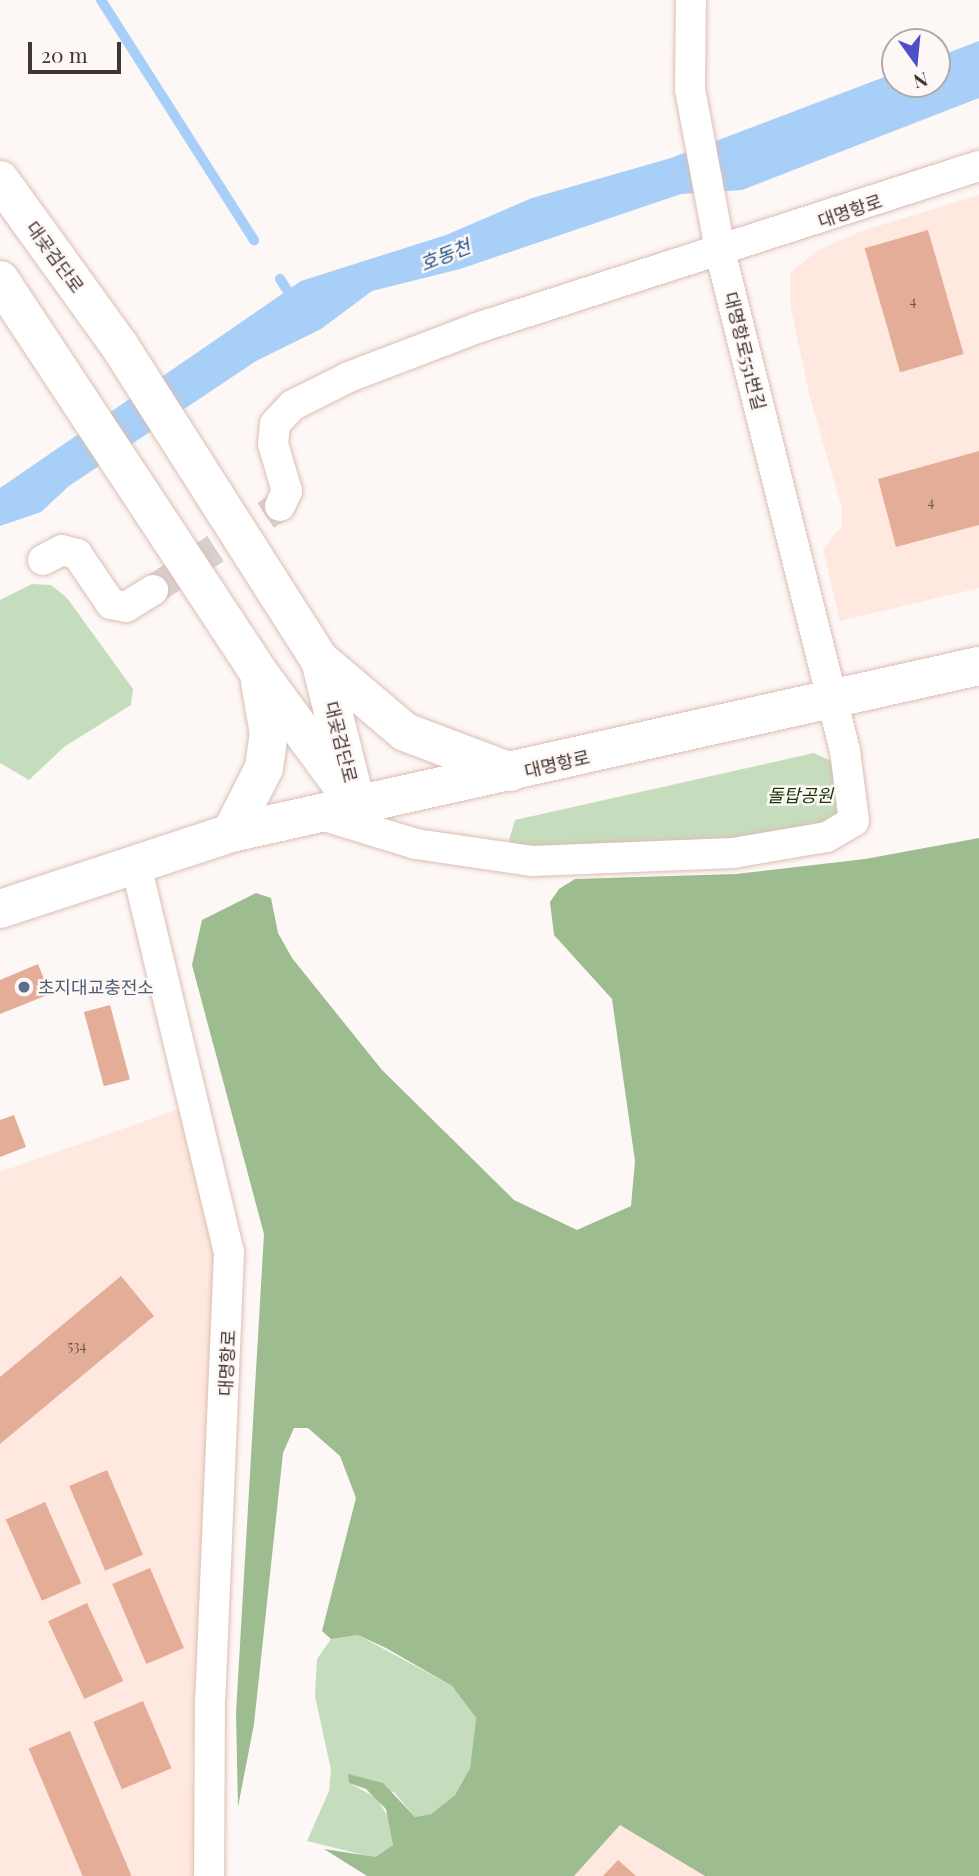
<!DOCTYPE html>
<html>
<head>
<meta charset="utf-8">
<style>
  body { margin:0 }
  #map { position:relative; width:979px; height:1876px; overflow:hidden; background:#fdf7f5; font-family:"Playfair Display","Noto Sans KR",serif }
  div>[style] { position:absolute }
  .built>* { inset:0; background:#ffe8df }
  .green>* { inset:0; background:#c6ddbd }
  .forest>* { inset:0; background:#9dbc90 }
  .water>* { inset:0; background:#a8cff7 }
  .stream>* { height:10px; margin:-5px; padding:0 5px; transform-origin:5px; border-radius:5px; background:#a8cff7 }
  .building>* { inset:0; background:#e3ad97; transform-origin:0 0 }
  .minor-tunnel>* { height:30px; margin-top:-15px; transform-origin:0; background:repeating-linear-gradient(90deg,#d8d0ce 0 30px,transparent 0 45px) }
  .roads { filter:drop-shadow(0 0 2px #dbbeb3) drop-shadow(0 0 2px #dbbeb3) }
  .minor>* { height:30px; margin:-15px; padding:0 15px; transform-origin:15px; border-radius:15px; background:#fff }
  .major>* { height:38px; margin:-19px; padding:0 19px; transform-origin:19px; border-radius:19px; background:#fff }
  .dots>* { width:19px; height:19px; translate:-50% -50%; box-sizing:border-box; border:4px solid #fdf7f5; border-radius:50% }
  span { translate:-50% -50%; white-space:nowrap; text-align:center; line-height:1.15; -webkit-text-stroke:5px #fdf7f5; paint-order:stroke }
  .number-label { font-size:14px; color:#6a544b }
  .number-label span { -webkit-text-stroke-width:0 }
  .street-label { font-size:18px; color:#423632 }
  .park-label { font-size:18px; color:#193708; font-style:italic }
  .service-label { font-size:18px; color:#4e5e75 }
  .left { translate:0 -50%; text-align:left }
  .water-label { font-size:19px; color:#1f5587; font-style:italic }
  .north { position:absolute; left:881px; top:28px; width:70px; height:70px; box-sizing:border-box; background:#fdf7f5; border:2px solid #b2aaa7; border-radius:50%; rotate:165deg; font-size:19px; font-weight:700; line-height:28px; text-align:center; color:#423632 }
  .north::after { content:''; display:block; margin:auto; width:24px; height:32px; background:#4c51c7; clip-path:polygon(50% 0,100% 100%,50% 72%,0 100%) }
  .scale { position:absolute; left:28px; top:42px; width:93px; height:32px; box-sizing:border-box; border:4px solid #423632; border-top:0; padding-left:9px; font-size:21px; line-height:24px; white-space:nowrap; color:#423632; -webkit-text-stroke:5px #fdf7f5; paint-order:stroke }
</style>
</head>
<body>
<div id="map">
  <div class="built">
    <i style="clip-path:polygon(979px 195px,979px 588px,840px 621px,823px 549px,842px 526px,842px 509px,809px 394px,790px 303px,790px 273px,818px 250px,862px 231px)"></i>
    <i style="clip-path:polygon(179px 1109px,207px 1203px,215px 1260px,192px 1772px,198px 1876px,0 1876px,0 1172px)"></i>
    <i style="clip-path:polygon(620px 1825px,705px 1876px,574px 1876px)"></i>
  </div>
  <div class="green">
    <i style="clip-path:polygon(32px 584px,51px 585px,67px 598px,133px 689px,131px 705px,64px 747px,29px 780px,0 763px,0 600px)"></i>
    <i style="clip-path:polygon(814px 753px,831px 761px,840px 822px,743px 844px,515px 846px,509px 840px,515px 820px)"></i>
    <i style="clip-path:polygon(358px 1635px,452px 1686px,476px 1718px,470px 1768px,455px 1795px,431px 1814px,415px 1817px,394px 1792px,349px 1783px,377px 1798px,392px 1824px,393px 1845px,376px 1858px,307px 1841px,329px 1791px,331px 1770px,315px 1696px,317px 1659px,331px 1639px)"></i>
  </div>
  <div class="forest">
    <i style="clip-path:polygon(979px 838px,979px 1876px,705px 1876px,620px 1825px,574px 1876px,367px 1876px,324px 1849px,376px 1857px,393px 1845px,386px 1809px,366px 1789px,349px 1783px,348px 1774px,383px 1783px,415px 1817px,431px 1814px,455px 1795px,470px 1768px,476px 1718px,452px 1686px,386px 1648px,358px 1635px,331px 1639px,322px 1631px,356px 1498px,340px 1456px,308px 1428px,294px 1428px,283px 1453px,254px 1724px,238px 1807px,236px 1713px,264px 1234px,192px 965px,202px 920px,256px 893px,271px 898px,278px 933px,292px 958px,382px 1070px,514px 1200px,577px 1230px,631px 1206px,635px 1161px,612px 999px,554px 935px,550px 902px,559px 889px,575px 879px,736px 874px,865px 859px)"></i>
  </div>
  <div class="water">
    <i style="clip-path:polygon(979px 41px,979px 98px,742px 190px,681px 194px,460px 269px,372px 291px,321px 329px,256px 361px,69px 486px,41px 512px,0 526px,0 488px,301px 281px,446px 235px,532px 198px,671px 158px,895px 73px,895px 84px,937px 84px,937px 57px)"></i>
  </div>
  <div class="stream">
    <i style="left:101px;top:0;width:285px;rotate:57.5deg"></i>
    <i style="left:280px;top:279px;width:24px;rotate:57deg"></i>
  </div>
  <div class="building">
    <i style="left:928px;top:230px;width:129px;height:66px;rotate:74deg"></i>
    <i style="clip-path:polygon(979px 451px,979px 525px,896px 547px,878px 479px)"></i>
    <i style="clip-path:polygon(38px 964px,50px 994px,0 1014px,0 980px)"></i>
    <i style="left:110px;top:1005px;width:77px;height:27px;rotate:75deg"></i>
    <i style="clip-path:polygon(14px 1115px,26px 1147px,0 1157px,0 1120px)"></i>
    <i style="clip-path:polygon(121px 1276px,154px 1316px,0 1444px,0 1377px)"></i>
    <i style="left:107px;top:1470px;width:92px;height:41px;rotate:67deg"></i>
    <i style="left:45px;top:1502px;width:89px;height:43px;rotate:66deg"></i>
    <i style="left:150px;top:1568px;width:87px;height:41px;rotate:67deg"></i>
    <i style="left:87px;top:1603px;width:86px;height:43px;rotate:65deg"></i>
    <i style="left:143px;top:1701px;width:73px;height:54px;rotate:67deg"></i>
    <i style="left:70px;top:1731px;width:157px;height:45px;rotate:67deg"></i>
    <i style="clip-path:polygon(618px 1860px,636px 1876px,603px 1876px)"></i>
  </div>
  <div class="minor-tunnel">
    <i style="left:153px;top:590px;width:152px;rotate:-33.5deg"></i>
  </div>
  <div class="roads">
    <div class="minor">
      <i style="left:280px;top:506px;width:17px;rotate:-65deg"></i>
      <i style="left:287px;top:491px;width:49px;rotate:-106.6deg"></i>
      <i style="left:273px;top:444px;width:20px;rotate:-84deg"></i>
      <i style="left:275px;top:424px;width:26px;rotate:-47deg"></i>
      <i style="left:293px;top:405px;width:63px;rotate:-26.6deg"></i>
      <i style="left:349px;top:377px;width:137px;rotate:-20.9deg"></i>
      <i style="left:477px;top:328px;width:527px;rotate:-17.89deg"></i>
      <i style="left:43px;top:560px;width:21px;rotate:-28deg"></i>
      <i style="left:62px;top:550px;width:16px;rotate:15deg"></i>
      <i style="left:77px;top:554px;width:60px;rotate:55.8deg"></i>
      <i style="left:111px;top:604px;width:15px;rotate:11deg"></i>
      <i style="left:126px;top:607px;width:32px;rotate:-32deg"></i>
      <i style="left:321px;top:815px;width:99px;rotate:17deg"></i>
      <i style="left:416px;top:844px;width:118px;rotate:8.3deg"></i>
      <i style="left:533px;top:861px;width:200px;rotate:-2.3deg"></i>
      <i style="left:733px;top:853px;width:95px;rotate:-9.7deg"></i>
      <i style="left:827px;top:837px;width:31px;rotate:-31deg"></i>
      <i style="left:854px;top:821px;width:71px;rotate:-97.3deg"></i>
      <i style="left:845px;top:751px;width:511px;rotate:-104.04deg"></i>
      <i style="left:721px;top:255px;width:169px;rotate:-100.6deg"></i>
      <i style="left:690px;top:89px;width:89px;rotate:-89.4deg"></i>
      <i style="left:135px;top:861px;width:402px;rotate:76.5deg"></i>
      <i style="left:229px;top:1252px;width:447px;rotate:92.4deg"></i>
      <i style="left:210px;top:1699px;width:177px;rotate:90.3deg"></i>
    </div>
    <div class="major">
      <i style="left:0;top:180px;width:203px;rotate:54.2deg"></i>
      <i style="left:119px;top:345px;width:374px;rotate:57.5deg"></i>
      <i style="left:320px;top:660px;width:152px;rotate:75.9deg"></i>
      <i style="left:0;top:280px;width:471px;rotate:56.6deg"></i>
      <i style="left:259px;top:673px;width:147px;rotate:53.6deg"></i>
      <i style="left:320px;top:660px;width:111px;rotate:40.3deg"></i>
      <i style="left:405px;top:732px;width:113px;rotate:20.7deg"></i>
      <i style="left:231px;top:833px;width:73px;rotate:-63.1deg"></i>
      <i style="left:264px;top:768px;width:34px;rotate:-82deg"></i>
      <i style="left:269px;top:734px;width:53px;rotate:-99.8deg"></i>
      <i style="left:0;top:909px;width:243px;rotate:-18.2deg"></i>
      <i style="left:231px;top:833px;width:766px;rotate:-12.59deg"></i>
    </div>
  </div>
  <div class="dots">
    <i style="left:24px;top:987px;background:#5c6f8a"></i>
  </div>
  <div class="number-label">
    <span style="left:913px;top:301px">4</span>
    <span style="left:931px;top:502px">4</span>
    <span style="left:77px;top:1346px">534</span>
  </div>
  <div class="street-label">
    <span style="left:850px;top:211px;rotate:-19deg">대명항로</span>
    <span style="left:55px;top:257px;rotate:54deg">대곶검단로</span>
    <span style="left:745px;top:351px;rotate:76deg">대명항로551번길</span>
    <span style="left:341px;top:742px;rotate:76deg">대곶검단로</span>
    <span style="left:557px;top:764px;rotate:-13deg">대명항로</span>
    <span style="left:227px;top:1363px;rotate:-87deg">대명항로</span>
  </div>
  <div class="park-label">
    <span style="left:800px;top:795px">돌탑공원</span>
  </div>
  <div class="service-label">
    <span class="left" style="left:38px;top:987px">초지대교충전소</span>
  </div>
  <div class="water-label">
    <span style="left:445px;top:255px;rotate:-22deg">호동천</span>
  </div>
  <div class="north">N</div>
  <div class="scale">20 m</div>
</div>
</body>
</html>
